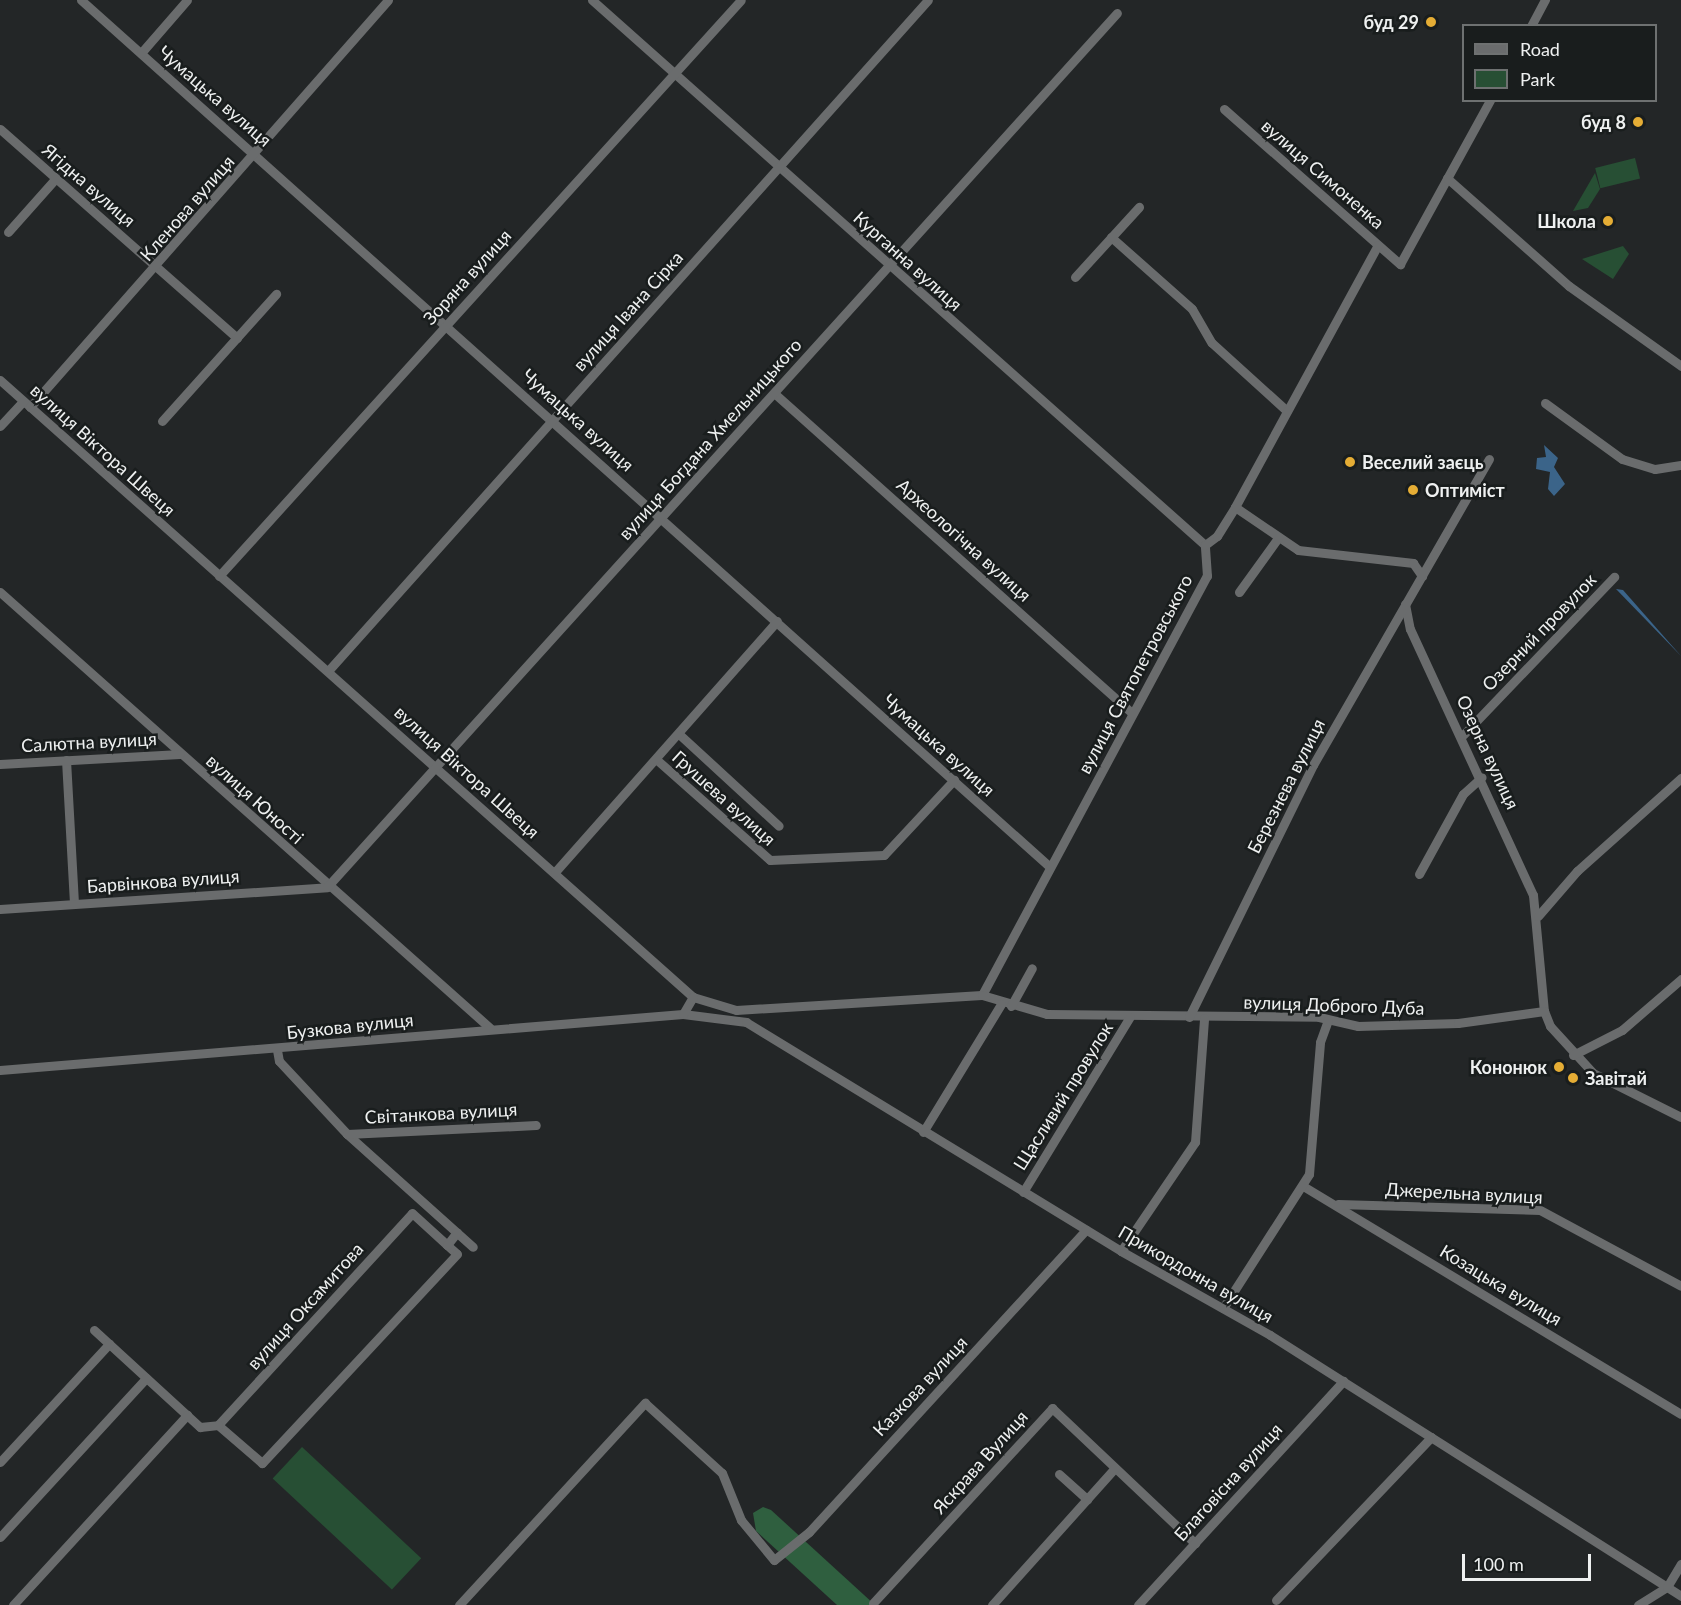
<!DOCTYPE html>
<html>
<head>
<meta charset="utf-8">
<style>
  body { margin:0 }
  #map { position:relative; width:1681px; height:1605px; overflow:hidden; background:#232627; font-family:Lato,sans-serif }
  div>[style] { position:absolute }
  .green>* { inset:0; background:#274f34; transform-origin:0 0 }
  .forest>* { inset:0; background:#2f5f3f }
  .water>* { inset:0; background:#3b6489 }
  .street>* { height:9px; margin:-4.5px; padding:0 4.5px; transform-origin:4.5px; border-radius:4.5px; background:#6a6c6d }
  .dots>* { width:16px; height:16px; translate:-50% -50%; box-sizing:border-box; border:3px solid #191d1d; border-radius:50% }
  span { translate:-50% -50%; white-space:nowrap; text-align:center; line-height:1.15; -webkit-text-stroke:5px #191d1d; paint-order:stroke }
  .poi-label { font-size:18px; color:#eef0f0; font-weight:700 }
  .right { translate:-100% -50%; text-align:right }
  .left { translate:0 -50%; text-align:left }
  .street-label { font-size:18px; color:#eef0f0 }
  .legend { position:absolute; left:1462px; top:24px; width:195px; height:78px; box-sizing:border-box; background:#191d1d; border:2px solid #6e7171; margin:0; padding:8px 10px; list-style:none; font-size:18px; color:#eef0f0 }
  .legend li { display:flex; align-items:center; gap:12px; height:30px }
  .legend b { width:30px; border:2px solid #6e7171 }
  .scale { position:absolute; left:1462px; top:1554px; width:129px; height:27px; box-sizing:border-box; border:3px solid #eef0f0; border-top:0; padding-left:8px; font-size:18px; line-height:21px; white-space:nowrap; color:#eef0f0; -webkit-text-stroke:4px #191d1d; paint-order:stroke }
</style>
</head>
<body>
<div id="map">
  <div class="green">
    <i style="left:1635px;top:158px;width:21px;height:41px;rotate:76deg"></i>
    <i style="clip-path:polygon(1595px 173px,1600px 189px,1588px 208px,1573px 211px)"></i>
    <i style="clip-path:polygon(1623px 246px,1629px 254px,1613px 279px,1582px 259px)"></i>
    <i style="left:302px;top:1447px;width:163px;height:43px;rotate:43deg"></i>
  </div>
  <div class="forest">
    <i style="clip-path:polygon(763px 1507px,771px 1510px,875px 1605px,837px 1605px,756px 1531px,753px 1513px)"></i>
  </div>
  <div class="water">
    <i style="clip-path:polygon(1544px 445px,1558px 458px,1554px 467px,1565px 484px,1554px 496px,1548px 489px,1550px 472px,1536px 469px,1537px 458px,1546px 457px)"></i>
    <i style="clip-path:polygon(1616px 589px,1623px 590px,1681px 656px)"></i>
  </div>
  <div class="street">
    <i style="left:81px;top:0;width:1300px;rotate:41.82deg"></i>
    <i style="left:592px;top:0;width:820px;rotate:41.64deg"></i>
    <i style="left:1531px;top:26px;width:30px;rotate:-62deg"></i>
    <i style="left:141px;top:53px;width:70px;rotate:-49deg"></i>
    <i style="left:1224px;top:109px;width:235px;rotate:41.4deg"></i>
    <i style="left:1400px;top:264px;width:187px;rotate:-61.2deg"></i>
    <i style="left:0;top:129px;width:316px;rotate:41.4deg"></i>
    <i style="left:1447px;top:178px;width:163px;rotate:41.5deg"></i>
    <i style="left:1569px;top:286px;width:138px;rotate:35.5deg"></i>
    <i style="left:8px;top:232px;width:71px;rotate:-48.4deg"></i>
    <i style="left:1111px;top:237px;width:108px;rotate:41.6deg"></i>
    <i style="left:1192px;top:309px;width:39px;rotate:60deg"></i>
    <i style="left:1212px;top:343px;width:101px;rotate:42.2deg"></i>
    <i style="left:1075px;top:277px;width:95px;rotate:-47.6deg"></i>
    <i style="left:0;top:380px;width:928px;rotate:41.68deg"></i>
    <i style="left:693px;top:997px;width:45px;rotate:16.8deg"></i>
    <i style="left:736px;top:1010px;width:246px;rotate:-3.5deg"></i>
    <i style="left:774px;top:393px;width:479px;rotate:41.8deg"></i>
    <i style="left:1545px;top:403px;width:95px;rotate:36deg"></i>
    <i style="left:1622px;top:459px;width:34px;rotate:17deg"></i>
    <i style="left:1655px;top:469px;width:26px;rotate:-9deg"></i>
    <i style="left:30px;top:407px;width:542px;rotate:-48.66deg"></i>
    <i style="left:162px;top:421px;width:171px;rotate:-48.1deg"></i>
    <i style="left:0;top:426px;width:34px;rotate:-47deg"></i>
    <i style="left:1235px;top:507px;width:76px;rotate:34.3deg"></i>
    <i style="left:1298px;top:550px;width:116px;rotate:6.4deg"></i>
    <i style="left:1413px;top:563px;width:16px;rotate:55deg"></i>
    <i style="left:219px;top:576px;width:777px;rotate:-47.82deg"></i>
    <i style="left:0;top:592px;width:656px;rotate:41.66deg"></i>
    <i style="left:1239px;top:592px;width:67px;rotate:-54.2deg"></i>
    <i style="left:1405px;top:604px;width:25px;rotate:79deg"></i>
    <i style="left:1410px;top:629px;width:293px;rotate:65.2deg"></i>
    <i style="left:1533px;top:895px;width:117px;rotate:84.6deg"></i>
    <i style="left:1544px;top:1011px;width:16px;rotate:68deg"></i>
    <i style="left:1550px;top:1026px;width:64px;rotate:47.5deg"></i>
    <i style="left:1593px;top:1073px;width:98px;rotate:26.6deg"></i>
    <i style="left:328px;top:671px;width:900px;rotate:-48.2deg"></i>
    <i style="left:680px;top:735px;width:134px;rotate:42.6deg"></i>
    <i style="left:1463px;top:735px;width:219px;rotate:-46.3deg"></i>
    <i style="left:66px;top:760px;width:144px;rotate:86.8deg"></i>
    <i style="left:657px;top:760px;width:151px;rotate:41.5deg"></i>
    <i style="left:770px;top:860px;width:114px;rotate:-2.5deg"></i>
    <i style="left:884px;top:855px;width:103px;rotate:-47deg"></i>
    <i style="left:0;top:764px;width:180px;rotate:-3.2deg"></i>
    <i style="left:555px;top:872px;width:335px;rotate:-48.5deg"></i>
    <i style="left:1419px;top:874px;width:91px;rotate:-61.2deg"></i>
    <i style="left:1463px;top:794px;width:25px;rotate:-42deg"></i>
    <i style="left:0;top:909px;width:328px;rotate:-3.8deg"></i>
    <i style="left:327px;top:887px;width:1178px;rotate:-47.89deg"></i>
    <i style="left:1538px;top:916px;width:60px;rotate:-49.1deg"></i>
    <i style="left:1577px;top:871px;width:140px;rotate:-41.8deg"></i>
    <i style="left:982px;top:995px;width:476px;rotate:-61.8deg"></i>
    <i style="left:1207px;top:576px;width:31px;rotate:-94deg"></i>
    <i style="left:1205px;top:545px;width:15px;rotate:-37deg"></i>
    <i style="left:1217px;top:536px;width:34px;rotate:-58deg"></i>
    <i style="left:1235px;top:507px;width:298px;rotate:-61.4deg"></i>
    <i style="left:982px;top:995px;width:68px;rotate:16.3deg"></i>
    <i style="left:1047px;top:1014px;width:272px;rotate:0.6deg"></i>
    <i style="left:1319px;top:1017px;width:40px;rotate:13deg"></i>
    <i style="left:1358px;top:1026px;width:100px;rotate:-1.7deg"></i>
    <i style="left:1458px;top:1023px;width:87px;rotate:-7.9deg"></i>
    <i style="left:1011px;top:1006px;width:43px;rotate:-61.1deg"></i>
    <i style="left:683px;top:1014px;width:64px;rotate:7.2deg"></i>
    <i style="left:746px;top:1022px;width:439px;rotate:31.4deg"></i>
    <i style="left:1121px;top:1251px;width:171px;rotate:29.4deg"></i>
    <i style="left:1270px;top:1335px;width:487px;rotate:32.4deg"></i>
    <i style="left:1189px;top:1017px;width:281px;rotate:-63.8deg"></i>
    <i style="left:1313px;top:765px;width:353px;rotate:-60.1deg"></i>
    <i style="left:277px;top:1050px;width:11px;rotate:80deg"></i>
    <i style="left:279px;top:1061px;width:100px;rotate:47deg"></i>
    <i style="left:347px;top:1134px;width:169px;rotate:41.9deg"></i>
    <i style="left:1573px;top:1055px;width:55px;rotate:-27deg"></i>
    <i style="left:1622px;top:1030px;width:78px;rotate:-40.8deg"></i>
    <i style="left:0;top:1070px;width:685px;rotate:-4.69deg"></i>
    <i style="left:683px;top:1014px;width:20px;rotate:-60deg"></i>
    <i style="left:923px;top:1132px;width:150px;rotate:-58.6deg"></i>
    <i style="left:347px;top:1134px;width:189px;rotate:-2.7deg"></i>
    <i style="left:1303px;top:1186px;width:441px;rotate:31.1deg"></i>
    <i style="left:1023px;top:1192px;width:205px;rotate:-58.6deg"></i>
    <i style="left:1338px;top:1204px;width:202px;rotate:1.7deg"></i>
    <i style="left:1540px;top:1210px;width:160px;rotate:28.3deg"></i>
    <i style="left:447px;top:1245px;width:13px;rotate:42deg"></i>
    <i style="left:457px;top:1254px;width:286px;rotate:133deg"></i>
    <i style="left:262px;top:1463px;width:58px;rotate:-139.2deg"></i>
    <i style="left:218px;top:1425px;width:287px;rotate:-47.5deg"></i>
    <i style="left:412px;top:1213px;width:47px;rotate:42.4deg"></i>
    <i style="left:447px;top:1245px;width:16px;rotate:-52deg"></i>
    <i style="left:1121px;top:1251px;width:132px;rotate:-55.8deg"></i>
    <i style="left:1195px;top:1142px;width:124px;rotate:-85.8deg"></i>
    <i style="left:1223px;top:1308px;width:159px;rotate:-57.3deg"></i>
    <i style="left:1309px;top:1174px;width:132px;rotate:-85.2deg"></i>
    <i style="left:1320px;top:1042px;width:23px;rotate:-70deg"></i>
    <i style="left:94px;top:1330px;width:144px;rotate:42.5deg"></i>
    <i style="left:200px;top:1427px;width:18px;rotate:-6deg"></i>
    <i style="left:0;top:1462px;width:161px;rotate:-47.3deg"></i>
    <i style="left:1059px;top:1474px;width:38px;rotate:42deg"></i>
    <i style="left:0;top:1537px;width:216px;rotate:-47.4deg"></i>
    <i style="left:1276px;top:1600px;width:225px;rotate:-46.4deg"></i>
    <i style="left:873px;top:1603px;width:265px;rotate:-47.4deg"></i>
    <i style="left:1052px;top:1408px;width:197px;rotate:43.4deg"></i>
    <i style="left:13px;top:1605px;width:258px;rotate:-47.5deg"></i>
    <i style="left:459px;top:1605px;width:275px;rotate:-47.4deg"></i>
    <i style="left:645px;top:1403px;width:104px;rotate:42.3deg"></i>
    <i style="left:722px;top:1473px;width:51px;rotate:68deg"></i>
    <i style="left:741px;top:1520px;width:52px;rotate:50.5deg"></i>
    <i style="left:774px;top:1560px;width:45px;rotate:-38.7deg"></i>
    <i style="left:809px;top:1532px;width:410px;rotate:-47.5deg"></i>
    <i style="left:992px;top:1605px;width:184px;rotate:-48.1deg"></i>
    <i style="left:1138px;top:1605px;width:304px;rotate:-47.5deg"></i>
    <i style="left:1638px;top:1605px;width:34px;rotate:-32deg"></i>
    <i style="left:1667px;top:1587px;width:27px;rotate:-59deg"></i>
  </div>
  <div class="dots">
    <i style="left:1431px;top:22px;background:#e5ad35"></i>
    <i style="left:1638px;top:122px;background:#e5ad35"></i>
    <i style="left:1608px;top:221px;background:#e5ad35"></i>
    <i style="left:1350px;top:462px;background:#e5ad35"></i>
    <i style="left:1413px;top:490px;background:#e5ad35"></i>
    <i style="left:1559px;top:1067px;background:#e5ad35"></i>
    <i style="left:1573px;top:1078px;background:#e5ad35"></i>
  </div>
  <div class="poi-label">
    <span class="right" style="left:1419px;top:22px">буд 29</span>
    <span class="right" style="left:1626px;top:122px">буд 8</span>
    <span class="right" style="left:1596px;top:221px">Школа</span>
    <span class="left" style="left:1362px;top:462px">Веселий заєць</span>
    <span class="left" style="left:1425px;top:490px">Оптиміст</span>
    <span class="right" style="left:1547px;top:1067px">Кононюк</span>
    <span class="left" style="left:1585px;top:1078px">Завітай</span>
  </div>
  <div class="street-label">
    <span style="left:215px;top:96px;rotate:41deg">Чумацька вулиця</span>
    <span style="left:1323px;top:174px;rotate:41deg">вулиця Симоненка</span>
    <span style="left:89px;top:185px;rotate:41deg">Ягідна вулиця</span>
    <span style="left:187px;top:208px;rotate:-49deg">Кленова вулиця</span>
    <span style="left:908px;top:261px;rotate:42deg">Курганна вулиця</span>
    <span style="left:467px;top:277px;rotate:-48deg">Зоряна вулиця</span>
    <span style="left:628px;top:311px;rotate:-48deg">вулиця Івана Сірка</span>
    <span style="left:578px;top:420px;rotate:42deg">Чумацька вулиця</span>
    <span style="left:710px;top:439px;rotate:-48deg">вулиця Богдана Хмельницького</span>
    <span style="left:103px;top:450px;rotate:42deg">вулиця Віктора Швеця</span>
    <span style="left:964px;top:540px;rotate:42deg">Археологічна вулиця</span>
    <span style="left:1539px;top:632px;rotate:-46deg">Озерний провулок</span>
    <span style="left:1135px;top:674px;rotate:-62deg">вулиця Святопетровського</span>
    <span style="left:89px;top:742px;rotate:-3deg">Салютна вулиця</span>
    <span style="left:939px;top:745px;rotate:42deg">Чумацька вулиця</span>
    <span style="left:1488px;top:752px;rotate:65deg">Озерна вулиця</span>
    <span style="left:467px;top:772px;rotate:42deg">вулиця Віктора Швеця</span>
    <span style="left:1286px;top:786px;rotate:-63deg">Березнева вулиця</span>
    <span style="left:724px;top:798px;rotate:42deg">Грушева вулиця</span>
    <span style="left:255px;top:799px;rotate:42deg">вулиця Юності</span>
    <span style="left:163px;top:881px;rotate:-4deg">Барвінкова вулиця</span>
    <span style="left:1334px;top:1005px;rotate:2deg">вулиця Доброго Дуба</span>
    <span style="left:350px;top:1026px;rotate:-6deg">Бузкова вулиця</span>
    <span style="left:1063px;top:1096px;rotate:-58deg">Щасливий провулок</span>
    <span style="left:441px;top:1113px;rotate:-3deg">Світанкова вулиця</span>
    <span style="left:1464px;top:1193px;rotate:3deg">Джерельна вулиця</span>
    <span style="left:1196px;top:1274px;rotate:30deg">Прикордонна вулиця</span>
    <span style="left:1501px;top:1285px;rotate:31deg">Козацька вулиця</span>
    <span style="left:305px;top:1306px;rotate:-48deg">вулиця Оксамитова</span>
    <span style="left:920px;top:1386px;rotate:-47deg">Казкова вулиця</span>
    <span style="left:980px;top:1462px;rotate:-48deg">Яскрава Вулиця</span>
    <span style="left:1228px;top:1482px;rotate:-48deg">Благовісна вулиця</span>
  </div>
  <ul class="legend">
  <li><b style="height:8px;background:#6a6c6d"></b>Road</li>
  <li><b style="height:16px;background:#274f34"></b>Park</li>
  </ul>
  <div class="scale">100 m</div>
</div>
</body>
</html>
